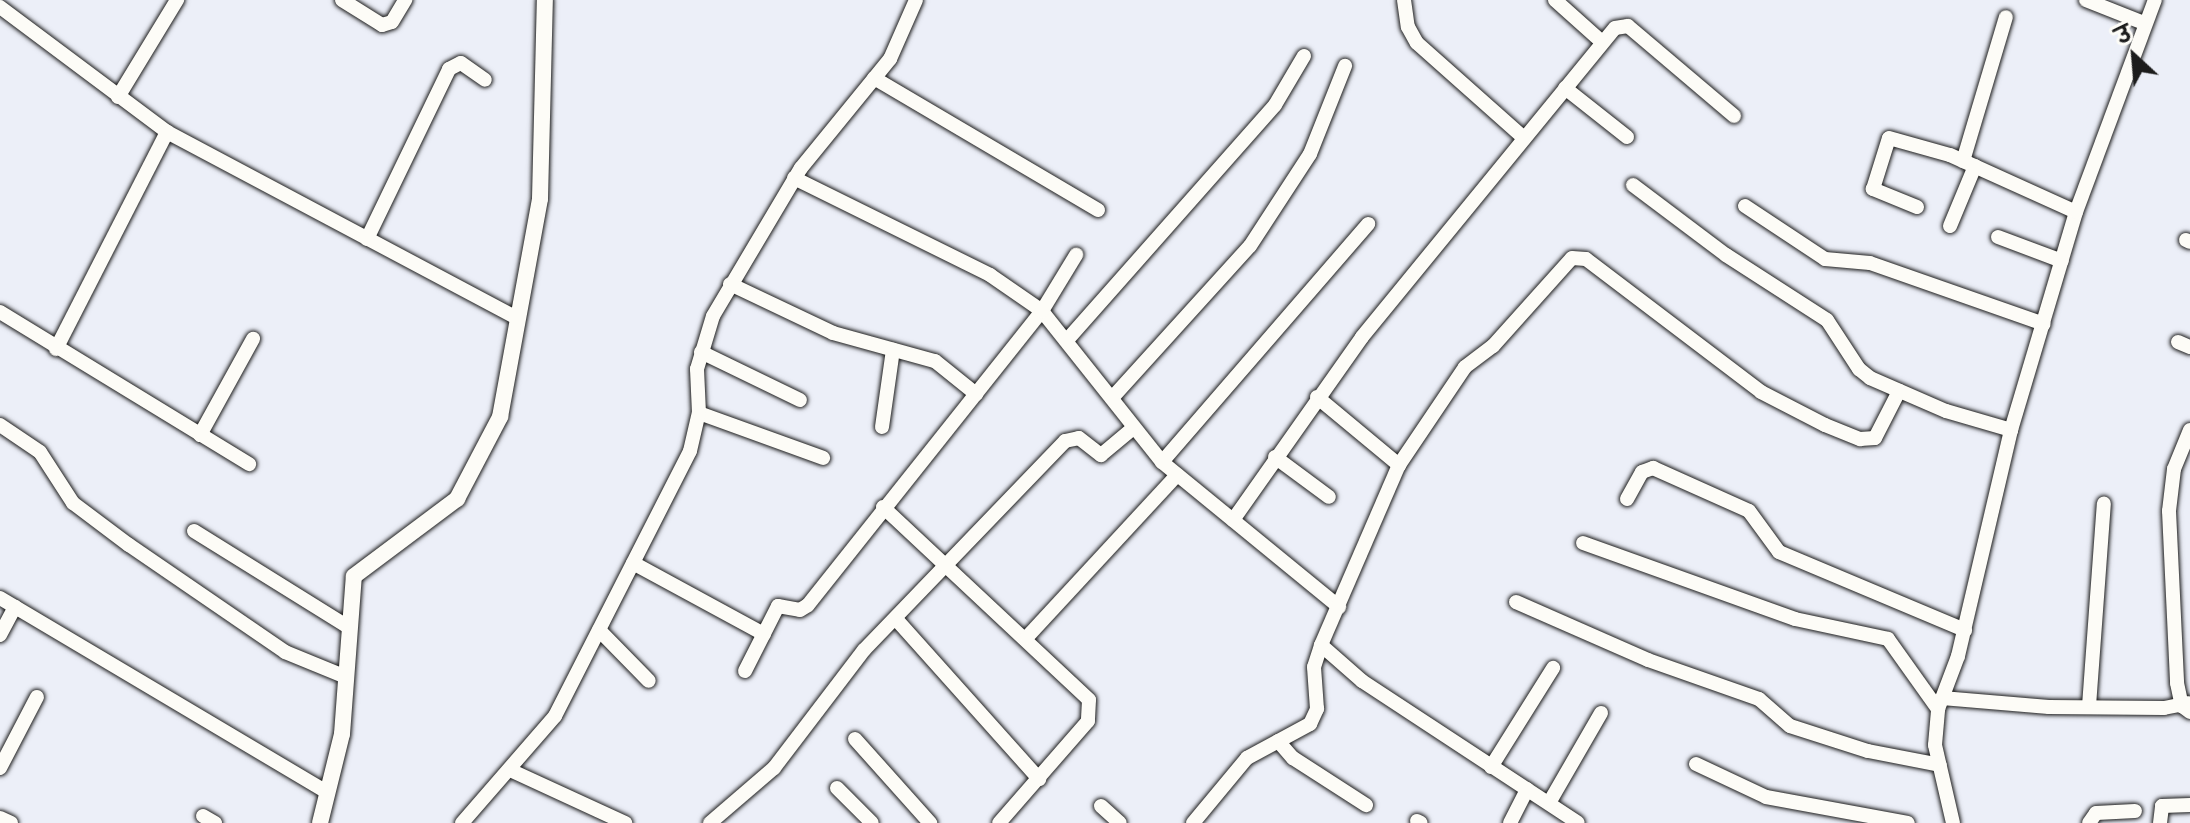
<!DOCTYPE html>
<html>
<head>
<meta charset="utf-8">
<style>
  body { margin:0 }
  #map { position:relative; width:2190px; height:823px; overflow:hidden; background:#eceff8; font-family:"Patrick Hand","Playpen Sans Deva",sans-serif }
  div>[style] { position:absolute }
  .roads { filter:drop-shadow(0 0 2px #1c1c1c) drop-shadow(0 0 2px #1c1c1c) }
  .minor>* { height:14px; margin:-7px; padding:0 7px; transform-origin:7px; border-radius:7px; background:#fdfcf7 }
  .tertiary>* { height:16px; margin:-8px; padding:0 8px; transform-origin:8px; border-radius:8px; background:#fdfcf7 }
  span { translate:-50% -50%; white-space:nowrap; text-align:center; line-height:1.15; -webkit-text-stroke:8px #fdfcf7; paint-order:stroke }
  .north { position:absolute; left:2094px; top:16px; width:80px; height:80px; -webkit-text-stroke:6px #fdfcf7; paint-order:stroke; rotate:334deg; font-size:22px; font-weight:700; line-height:32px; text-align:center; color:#1c1c1c }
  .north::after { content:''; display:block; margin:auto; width:28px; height:36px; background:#1c1c1c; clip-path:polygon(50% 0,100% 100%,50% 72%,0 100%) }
</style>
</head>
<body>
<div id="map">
  <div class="roads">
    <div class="minor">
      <i style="left:342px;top:0;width:47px;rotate:32deg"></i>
      <i style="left:382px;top:25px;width:10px;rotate:-17deg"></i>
      <i style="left:392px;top:22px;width:26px;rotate:-59deg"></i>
      <i style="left:1404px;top:0;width:27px;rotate:82deg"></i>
      <i style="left:1408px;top:27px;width:18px;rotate:61deg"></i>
      <i style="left:1417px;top:43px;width:143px;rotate:41.6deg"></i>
      <i style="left:1555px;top:0;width:63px;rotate:41.8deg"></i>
      <i style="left:2086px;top:0;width:62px;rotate:21.6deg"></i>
      <i style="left:0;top:7px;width:209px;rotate:36.8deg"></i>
      <i style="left:167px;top:132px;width:396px;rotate:28deg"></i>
      <i style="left:874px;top:78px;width:260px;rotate:30.5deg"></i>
      <i style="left:1565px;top:88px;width:79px;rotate:38.3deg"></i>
      <i style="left:118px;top:97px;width:114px;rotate:-58.7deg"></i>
      <i style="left:1963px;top:161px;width:150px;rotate:-73.4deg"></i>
      <i style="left:794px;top:178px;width:219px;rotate:26.3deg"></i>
      <i style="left:990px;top:275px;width:63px;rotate:34.7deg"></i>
      <i style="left:1042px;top:311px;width:193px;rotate:51.5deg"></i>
      <i style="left:1162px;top:462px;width:229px;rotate:39.3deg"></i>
      <i style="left:1633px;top:185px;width:116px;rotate:37deg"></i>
      <i style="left:1726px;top:255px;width:120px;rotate:32.8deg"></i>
      <i style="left:1827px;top:320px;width:59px;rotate:56.9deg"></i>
      <i style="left:1859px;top:369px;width:14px;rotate:39deg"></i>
      <i style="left:1870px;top:378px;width:83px;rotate:23.5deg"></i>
      <i style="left:1946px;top:411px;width:68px;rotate:16.3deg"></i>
      <i style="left:1745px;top:206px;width:96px;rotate:33.5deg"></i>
      <i style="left:1825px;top:259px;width:45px;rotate:5.1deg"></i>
      <i style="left:1870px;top:263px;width:184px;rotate:19.3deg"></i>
      <i style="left:1917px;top:207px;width:48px;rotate:-157.8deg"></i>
      <i style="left:1873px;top:189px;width:53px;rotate:-72.6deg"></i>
      <i style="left:1889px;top:138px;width:63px;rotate:15.6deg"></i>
      <i style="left:1950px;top:155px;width:138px;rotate:24.3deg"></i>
      <i style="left:1950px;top:226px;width:65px;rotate:-67.4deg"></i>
      <i style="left:1998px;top:237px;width:68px;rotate:20.6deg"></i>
      <i style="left:367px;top:239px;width:189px;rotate:-64.2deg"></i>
      <i style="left:449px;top:69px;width:13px;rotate:-27deg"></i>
      <i style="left:461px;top:63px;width:29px;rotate:35deg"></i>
      <i style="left:2186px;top:240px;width:4px;rotate:27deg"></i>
      <i style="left:730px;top:284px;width:114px;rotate:25.4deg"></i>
      <i style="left:833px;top:333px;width:106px;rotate:15.4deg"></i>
      <i style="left:935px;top:361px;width:53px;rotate:38.8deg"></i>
      <i style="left:0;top:312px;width:292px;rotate:31.4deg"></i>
      <i style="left:1068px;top:339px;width:312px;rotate:-48.5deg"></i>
      <i style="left:1275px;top:105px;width:57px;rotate:-59.4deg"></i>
      <i style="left:2178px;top:342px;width:13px;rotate:23deg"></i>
      <i style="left:56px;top:349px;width:244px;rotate:-62.9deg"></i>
      <i style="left:701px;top:352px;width:110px;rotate:25.9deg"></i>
      <i style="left:1317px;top:397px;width:107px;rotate:39.7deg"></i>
      <i style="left:1112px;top:398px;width:205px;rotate:-47.8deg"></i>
      <i style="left:1250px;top:246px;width:110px;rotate:-56.9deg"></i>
      <i style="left:1310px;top:154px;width:95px;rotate:-68.3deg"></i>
      <i style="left:699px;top:413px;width:132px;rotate:19.9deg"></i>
      <i style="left:0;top:425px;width:48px;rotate:34deg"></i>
      <i style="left:40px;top:452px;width:61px;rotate:57.1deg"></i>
      <i style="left:73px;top:503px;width:70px;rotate:36.9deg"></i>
      <i style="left:129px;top:545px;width:189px;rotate:34.4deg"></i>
      <i style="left:285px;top:652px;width:66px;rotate:22.3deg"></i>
      <i style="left:882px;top:427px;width:78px;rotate:-81.9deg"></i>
      <i style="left:2190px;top:430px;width:42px;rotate:112.3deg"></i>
      <i style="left:2174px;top:469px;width:42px;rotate:96.8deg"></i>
      <i style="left:2169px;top:511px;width:172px;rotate:87.3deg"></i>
      <i style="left:2177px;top:683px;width:24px;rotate:78deg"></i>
      <i style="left:2182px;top:706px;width:10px;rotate:37deg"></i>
      <i style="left:200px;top:435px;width:110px;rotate:-61.1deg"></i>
      <i style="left:1275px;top:457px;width:67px;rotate:36.5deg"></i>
      <i style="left:1162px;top:462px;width:315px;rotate:-49.1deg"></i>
      <i style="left:1627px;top:499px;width:31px;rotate:-61deg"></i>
      <i style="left:1642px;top:472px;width:12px;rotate:-20deg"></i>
      <i style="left:1653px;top:468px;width:105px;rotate:24.1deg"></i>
      <i style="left:1749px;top:511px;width:51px;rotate:53.8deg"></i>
      <i style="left:1779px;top:552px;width:202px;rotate:22.8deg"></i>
      <i style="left:883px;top:507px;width:282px;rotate:43.1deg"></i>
      <i style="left:1089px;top:700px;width:21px;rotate:93deg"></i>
      <i style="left:1088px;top:721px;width:135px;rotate:131.1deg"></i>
      <i style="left:1233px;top:520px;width:224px;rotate:-54.8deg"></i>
      <i style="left:1362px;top:337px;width:399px;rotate:-50.7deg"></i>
      <i style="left:1615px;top:28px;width:13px;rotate:-9deg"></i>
      <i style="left:1628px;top:26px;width:139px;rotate:40.3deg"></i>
      <i style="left:194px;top:531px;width:181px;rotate:31.9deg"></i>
      <i style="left:1583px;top:543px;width:225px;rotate:19.7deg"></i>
      <i style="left:1795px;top:619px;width:95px;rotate:12.1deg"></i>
      <i style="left:1888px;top:639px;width:86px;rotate:54.5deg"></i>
      <i style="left:633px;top:563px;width:149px;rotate:28.5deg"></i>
      <i style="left:0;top:598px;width:380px;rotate:30.7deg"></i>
      <i style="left:1516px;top:602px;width:144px;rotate:23.7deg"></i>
      <i style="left:1648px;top:660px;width:118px;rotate:19.4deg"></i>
      <i style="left:1759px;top:699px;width:41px;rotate:41.1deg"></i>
      <i style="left:1790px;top:726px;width:82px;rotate:17.8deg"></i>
      <i style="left:1868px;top:751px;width:73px;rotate:11deg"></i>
      <i style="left:896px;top:619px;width:215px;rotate:48.2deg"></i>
      <i style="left:599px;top:630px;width:71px;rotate:45.6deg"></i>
      <i style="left:0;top:635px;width:32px;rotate:-62deg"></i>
      <i style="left:1027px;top:637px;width:221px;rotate:-47.2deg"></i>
      <i style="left:1321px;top:645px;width:55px;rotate:41.3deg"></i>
      <i style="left:1362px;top:681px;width:258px;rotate:33.3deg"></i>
      <i style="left:745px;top:671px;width:73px;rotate:-63.1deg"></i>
      <i style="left:778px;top:606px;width:22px;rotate:10deg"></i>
      <i style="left:800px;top:610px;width:9px;rotate:-32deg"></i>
      <i style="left:808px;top:605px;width:376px;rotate:-51.5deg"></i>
      <i style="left:1042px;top:311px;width:66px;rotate:-58.7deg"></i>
      <i style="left:1942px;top:698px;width:107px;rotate:4.8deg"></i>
      <i style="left:2049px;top:707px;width:115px;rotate:0.5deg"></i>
      <i style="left:2164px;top:708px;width:25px;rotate:-11deg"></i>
      <i style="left:2089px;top:706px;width:203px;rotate:-85.8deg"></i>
      <i style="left:855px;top:739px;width:113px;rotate:48.2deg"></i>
      <i style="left:1278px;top:741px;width:23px;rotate:49deg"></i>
      <i style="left:1293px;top:758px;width:87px;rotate:32.8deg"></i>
      <i style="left:1696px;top:764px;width:77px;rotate:25.2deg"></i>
      <i style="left:1766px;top:797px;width:144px;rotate:10.4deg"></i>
      <i style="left:1491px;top:767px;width:117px;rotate:-57.9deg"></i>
      <i style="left:0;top:768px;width:80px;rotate:-62.5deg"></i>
      <i style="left:510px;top:770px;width:127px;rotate:24.7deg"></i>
      <i style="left:837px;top:788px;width:49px;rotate:45deg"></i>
      <i style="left:1549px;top:803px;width:104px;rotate:-60deg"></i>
      <i style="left:1101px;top:806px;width:25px;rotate:42deg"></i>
      <i style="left:203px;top:816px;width:14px;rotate:30deg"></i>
      <i style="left:0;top:818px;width:12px;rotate:24deg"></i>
      <i style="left:1417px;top:821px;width:4px;rotate:27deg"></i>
      <i style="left:462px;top:823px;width:142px;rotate:-49deg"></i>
      <i style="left:555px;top:716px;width:297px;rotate:-63deg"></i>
      <i style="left:690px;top:451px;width:39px;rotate:-77deg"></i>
      <i style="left:699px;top:413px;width:44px;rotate:-92.6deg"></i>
      <i style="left:697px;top:369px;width:55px;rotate:-73.2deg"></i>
      <i style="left:713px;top:316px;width:172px;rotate:-59.3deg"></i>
      <i style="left:801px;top:168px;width:141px;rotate:-50.8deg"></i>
      <i style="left:890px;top:59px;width:64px;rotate:-66.2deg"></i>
      <i style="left:710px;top:823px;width:84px;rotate:-40.7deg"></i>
      <i style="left:774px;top:768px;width:148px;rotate:-52.7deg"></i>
      <i style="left:864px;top:650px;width:290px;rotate:-46.1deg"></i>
      <i style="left:1065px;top:441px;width:14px;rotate:-12deg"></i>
      <i style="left:1079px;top:438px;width:28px;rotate:38deg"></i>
      <i style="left:1101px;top:455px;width:40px;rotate:-40deg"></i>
      <i style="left:1193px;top:823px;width:85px;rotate:-50.3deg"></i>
      <i style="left:1247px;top:758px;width:72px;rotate:-28.4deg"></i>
      <i style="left:1310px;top:724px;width:17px;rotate:-65deg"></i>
      <i style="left:1317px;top:709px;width:42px;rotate:-94.1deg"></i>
      <i style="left:1314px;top:667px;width:23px;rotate:-72deg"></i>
      <i style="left:1321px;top:645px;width:196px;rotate:-66.6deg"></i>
      <i style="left:1399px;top:465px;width:118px;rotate:-56deg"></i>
      <i style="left:1465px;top:367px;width:35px;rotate:-37deg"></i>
      <i style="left:1493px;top:346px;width:118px;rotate:-48.1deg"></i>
      <i style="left:1572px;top:258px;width:14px;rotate:4deg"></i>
      <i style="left:1586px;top:259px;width:220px;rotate:37.2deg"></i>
      <i style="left:1761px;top:392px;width:72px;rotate:27.3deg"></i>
      <i style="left:1825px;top:425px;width:38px;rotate:22deg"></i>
      <i style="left:1860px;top:439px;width:15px;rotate:-4deg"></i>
      <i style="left:1875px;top:438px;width:53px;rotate:-62.9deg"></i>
      <i style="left:1510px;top:823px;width:38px;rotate:-63deg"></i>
      <i style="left:1953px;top:823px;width:80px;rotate:-103deg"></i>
      <i style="left:1935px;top:745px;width:36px;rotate:-85deg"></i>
      <i style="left:1938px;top:709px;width:57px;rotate:-69.3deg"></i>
      <i style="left:1958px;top:656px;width:232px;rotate:-76.8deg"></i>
      <i style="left:2011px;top:430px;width:227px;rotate:-73.4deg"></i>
      <i style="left:2076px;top:212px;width:226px;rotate:-69.6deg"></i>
      <i style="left:2089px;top:823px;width:12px;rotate:-55deg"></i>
      <i style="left:2096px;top:813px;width:39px;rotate:-3deg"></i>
      <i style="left:2160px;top:823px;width:17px;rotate:-83deg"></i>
      <i style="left:2162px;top:806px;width:28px;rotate:-2deg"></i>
    </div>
    <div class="tertiary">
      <i style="left:320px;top:823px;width:92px;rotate:-76.1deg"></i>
      <i style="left:342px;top:734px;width:158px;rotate:-85.7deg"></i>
      <i style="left:354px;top:576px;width:129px;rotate:-36.8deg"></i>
      <i style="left:457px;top:499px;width:93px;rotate:-62.3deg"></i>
      <i style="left:500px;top:417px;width:222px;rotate:-79.6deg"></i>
      <i style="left:540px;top:199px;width:199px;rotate:-88.6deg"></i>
    </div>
  </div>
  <div class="north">उ</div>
</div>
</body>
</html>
